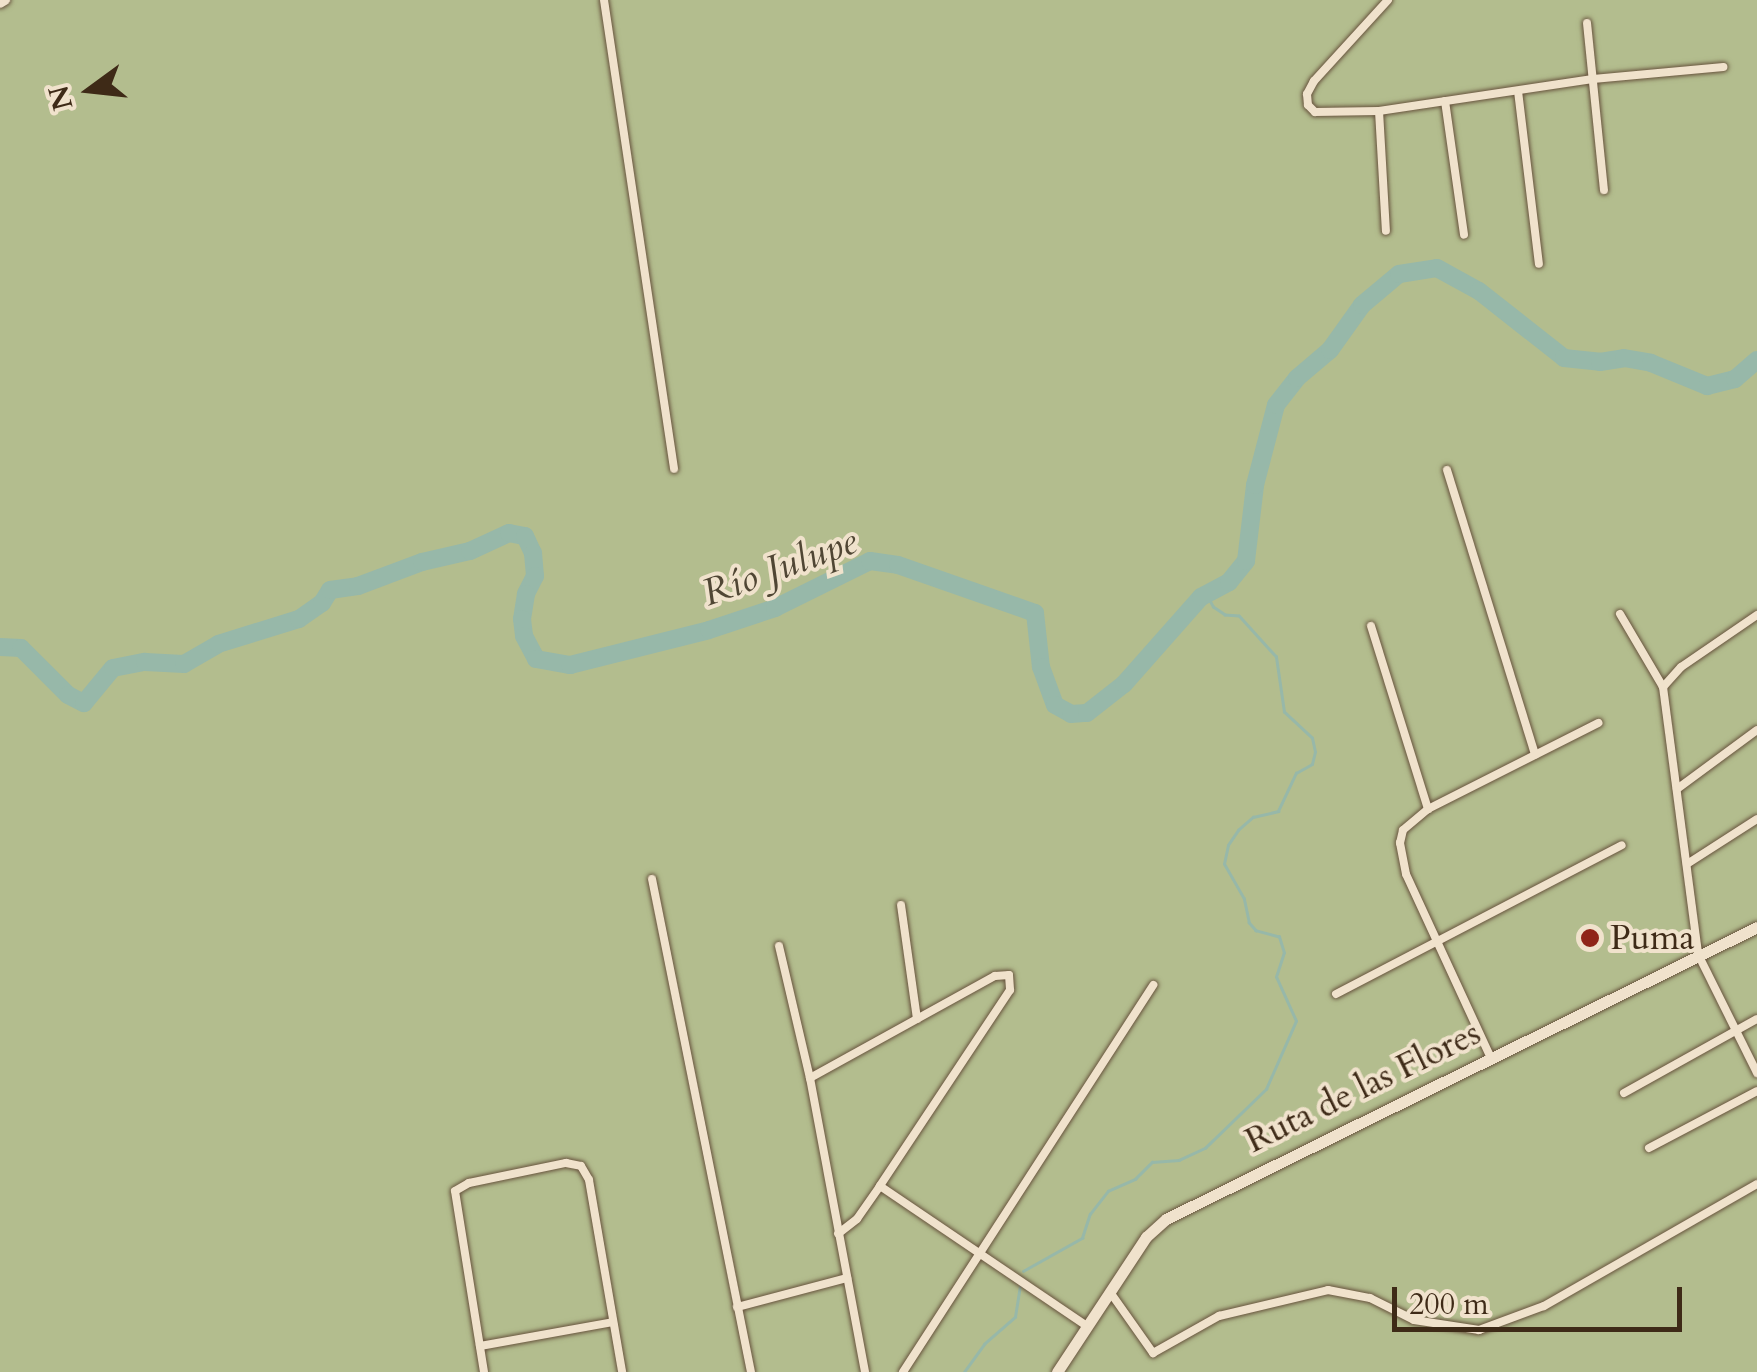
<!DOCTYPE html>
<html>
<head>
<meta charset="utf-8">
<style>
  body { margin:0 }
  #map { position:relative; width:1757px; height:1372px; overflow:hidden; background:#e8d2b1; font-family:Cardo,serif }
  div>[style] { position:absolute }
  .green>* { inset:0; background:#b3bd8e; transform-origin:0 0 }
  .stream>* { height:2.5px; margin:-1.25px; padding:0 1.25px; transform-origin:1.25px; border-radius:1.25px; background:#97b8a9 }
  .river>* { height:18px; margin:-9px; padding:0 9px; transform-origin:9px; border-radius:9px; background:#97b8a9 }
  .roads { filter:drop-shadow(0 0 2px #68543e) drop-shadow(0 0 2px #68543e) }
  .minor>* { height:8px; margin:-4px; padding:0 4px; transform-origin:4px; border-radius:4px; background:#f0e2cc }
  .tertiary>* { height:10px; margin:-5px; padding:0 5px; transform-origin:5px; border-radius:5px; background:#f0e2cc }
  .secondary>* { height:11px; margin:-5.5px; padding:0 5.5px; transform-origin:5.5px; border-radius:5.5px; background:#f0e2cc }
  .dots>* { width:28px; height:28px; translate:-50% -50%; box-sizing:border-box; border:5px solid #f0e2cc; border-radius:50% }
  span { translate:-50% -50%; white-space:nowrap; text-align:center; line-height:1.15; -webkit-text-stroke:8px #f0e2cc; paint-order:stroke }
  .poi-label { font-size:35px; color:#3e2a17 }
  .left { translate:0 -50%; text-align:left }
  .street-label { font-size:35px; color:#3e2a17 }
  .water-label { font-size:38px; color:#504634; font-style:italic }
  .north { position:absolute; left:40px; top:40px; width:100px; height:100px; -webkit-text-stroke:8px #f0e2cc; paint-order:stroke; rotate:255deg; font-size:28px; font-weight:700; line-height:40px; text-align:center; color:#3e2a17 }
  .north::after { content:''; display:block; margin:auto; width:35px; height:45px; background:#3e2a17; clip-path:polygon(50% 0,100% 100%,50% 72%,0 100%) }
  .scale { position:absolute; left:1392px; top:1287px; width:290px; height:45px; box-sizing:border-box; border:5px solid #3e2a17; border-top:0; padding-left:12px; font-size:30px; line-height:35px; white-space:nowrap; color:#3e2a17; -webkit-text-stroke:8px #f0e2cc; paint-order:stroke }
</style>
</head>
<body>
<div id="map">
  <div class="green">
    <i style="left:0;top:0;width:1757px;height:1372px"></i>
  </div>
  <div class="stream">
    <i style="left:1023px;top:1271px;width:68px;rotate:-29.2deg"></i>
    <i style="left:1082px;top:1238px;width:25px;rotate:-72deg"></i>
    <i style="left:1090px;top:1214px;width:29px;rotate:-52deg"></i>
    <i style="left:1108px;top:1191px;width:30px;rotate:-24deg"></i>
    <i style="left:1135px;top:1179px;width:24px;rotate:-45deg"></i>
    <i style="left:1152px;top:1162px;width:27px;rotate:-4deg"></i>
    <i style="left:1179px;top:1160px;width:29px;rotate:-25deg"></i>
    <i style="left:1205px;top:1148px;width:85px;rotate:-44deg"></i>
    <i style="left:1266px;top:1089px;width:74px;rotate:-66.2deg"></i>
    <i style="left:1296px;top:1021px;width:48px;rotate:-114.4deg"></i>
    <i style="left:1276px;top:977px;width:25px;rotate:-72deg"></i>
    <i style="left:1284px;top:953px;width:17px;rotate:-107deg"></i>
    <i style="left:1279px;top:937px;width:24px;rotate:-165deg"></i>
    <i style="left:1256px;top:931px;width:11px;rotate:-131deg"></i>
    <i style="left:1249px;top:923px;width:25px;rotate:-102deg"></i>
    <i style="left:1244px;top:899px;width:40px;rotate:-119.7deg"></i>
    <i style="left:1224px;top:864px;width:19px;rotate:-78deg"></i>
    <i style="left:1228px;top:845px;width:18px;rotate:-56deg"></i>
    <i style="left:1238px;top:830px;width:20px;rotate:-41deg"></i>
    <i style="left:1253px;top:817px;width:26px;rotate:-13deg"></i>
    <i style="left:1278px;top:811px;width:42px;rotate:-64.7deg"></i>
    <i style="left:1296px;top:773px;width:18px;rotate:-29deg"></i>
    <i style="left:1312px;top:764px;width:12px;rotate:-76deg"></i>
    <i style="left:1315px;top:752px;width:14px;rotate:-102deg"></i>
    <i style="left:1312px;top:738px;width:38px;rotate:-137deg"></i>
    <i style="left:1284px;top:712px;width:56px;rotate:-98.3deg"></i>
    <i style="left:1276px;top:657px;width:55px;rotate:-132.1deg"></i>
    <i style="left:1239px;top:616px;width:14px;rotate:-176deg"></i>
    <i style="left:1225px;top:615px;width:14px;rotate:-146deg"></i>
    <i style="left:1213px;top:607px;width:15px;rotate:-118deg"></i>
    <i style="left:964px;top:1372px;width:34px;rotate:-54deg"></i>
    <i style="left:984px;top:1344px;width:41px;rotate:-41.1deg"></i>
    <i style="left:1015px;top:1317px;width:31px;rotate:-81deg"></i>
  </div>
  <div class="river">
    <i style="left:0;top:647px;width:21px;rotate:3deg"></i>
    <i style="left:21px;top:648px;width:66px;rotate:45deg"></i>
    <i style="left:68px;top:695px;width:18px;rotate:27deg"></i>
    <i style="left:84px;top:703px;width:45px;rotate:-50.4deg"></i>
    <i style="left:113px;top:668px;width:33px;rotate:-11deg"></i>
    <i style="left:145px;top:662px;width:39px;rotate:3deg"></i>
    <i style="left:184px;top:664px;width:39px;rotate:-30deg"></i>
    <i style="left:218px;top:644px;width:85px;rotate:-17.2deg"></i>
    <i style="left:299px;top:619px;width:28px;rotate:-35deg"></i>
    <i style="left:322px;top:603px;width:15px;rotate:-58deg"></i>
    <i style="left:330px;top:590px;width:28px;rotate:-8deg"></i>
    <i style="left:358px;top:586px;width:68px;rotate:-20.6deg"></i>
    <i style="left:422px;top:562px;width:49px;rotate:-12.9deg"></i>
    <i style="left:470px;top:551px;width:43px;rotate:-24.8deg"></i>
    <i style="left:509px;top:533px;width:16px;rotate:11deg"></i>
    <i style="left:525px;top:536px;width:19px;rotate:65deg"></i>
    <i style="left:533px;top:553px;width:23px;rotate:85deg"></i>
    <i style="left:535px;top:576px;width:20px;rotate:117deg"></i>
    <i style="left:526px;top:594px;width:25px;rotate:99deg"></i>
    <i style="left:522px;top:619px;width:17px;rotate:83deg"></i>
    <i style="left:524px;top:636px;width:26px;rotate:62deg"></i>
    <i style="left:536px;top:659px;width:35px;rotate:10deg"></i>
    <i style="left:570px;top:665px;width:143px;rotate:-14.1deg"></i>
    <i style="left:709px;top:630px;width:70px;rotate:-18.4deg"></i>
    <i style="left:775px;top:608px;width:106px;rotate:-26.3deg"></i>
    <i style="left:870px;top:561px;width:28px;rotate:8deg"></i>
    <i style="left:898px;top:565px;width:145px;rotate:19.3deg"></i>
    <i style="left:1035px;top:613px;width:54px;rotate:83.7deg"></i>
    <i style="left:1041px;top:667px;width:40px;rotate:69.8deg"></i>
    <i style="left:1055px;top:705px;width:18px;rotate:29deg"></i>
    <i style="left:1071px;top:714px;width:16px;rotate:-4deg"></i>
    <i style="left:1087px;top:713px;width:47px;rotate:-38.1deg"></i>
    <i style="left:1124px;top:684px;width:116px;rotate:-48.5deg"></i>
    <i style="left:1201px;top:597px;width:32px;rotate:-28deg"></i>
    <i style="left:1229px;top:582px;width:27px;rotate:-51deg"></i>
    <i style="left:1246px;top:561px;width:77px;rotate:-83.2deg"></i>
    <i style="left:1255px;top:485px;width:83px;rotate:-75.3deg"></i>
    <i style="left:1276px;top:405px;width:34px;rotate:-52deg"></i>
    <i style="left:1297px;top:378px;width:43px;rotate:-40.3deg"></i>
    <i style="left:1330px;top:350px;width:55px;rotate:-54.6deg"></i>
    <i style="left:1362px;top:305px;width:48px;rotate:-40deg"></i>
    <i style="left:1399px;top:274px;width:38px;rotate:-9deg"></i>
    <i style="left:1437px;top:268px;width:48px;rotate:28.7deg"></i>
    <i style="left:1479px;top:291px;width:108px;rotate:38.2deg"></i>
    <i style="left:1564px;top:358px;width:36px;rotate:6deg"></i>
    <i style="left:1600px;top:362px;width:24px;rotate:-9deg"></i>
    <i style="left:1624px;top:358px;width:27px;rotate:10deg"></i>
    <i style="left:1651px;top:363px;width:61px;rotate:22.3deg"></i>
    <i style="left:1707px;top:386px;width:29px;rotate:-14deg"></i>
    <i style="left:1735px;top:379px;width:29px;rotate:-41deg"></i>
  </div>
  <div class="roads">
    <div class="minor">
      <i style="left:604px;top:0;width:474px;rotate:81.5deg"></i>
      <i style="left:1388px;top:0;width:110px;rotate:132.4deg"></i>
      <i style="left:1314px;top:81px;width:15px;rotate:118deg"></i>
      <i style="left:1307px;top:94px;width:11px;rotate:85deg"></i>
      <i style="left:1308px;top:105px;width:10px;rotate:45deg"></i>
      <i style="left:1315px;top:112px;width:64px;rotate:-0.9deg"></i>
      <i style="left:1379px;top:111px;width:216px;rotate:-8.5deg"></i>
      <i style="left:1593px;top:79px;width:131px;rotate:-5.3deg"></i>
      <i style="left:1587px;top:23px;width:168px;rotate:84.2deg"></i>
      <i style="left:1518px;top:91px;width:174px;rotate:83.1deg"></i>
      <i style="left:1445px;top:101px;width:135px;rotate:81.9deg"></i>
      <i style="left:1379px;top:111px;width:120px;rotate:86.7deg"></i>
      <i style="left:1447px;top:470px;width:298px;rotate:72.8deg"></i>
      <i style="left:1620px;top:614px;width:85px;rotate:59.5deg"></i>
      <i style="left:1757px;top:615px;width:92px;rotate:145.6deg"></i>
      <i style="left:1681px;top:667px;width:27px;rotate:132deg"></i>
      <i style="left:1663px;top:687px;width:269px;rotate:82.5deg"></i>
      <i style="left:1698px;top:954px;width:133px;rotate:63.6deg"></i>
      <i style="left:1371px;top:626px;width:192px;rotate:72.7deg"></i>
      <i style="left:1677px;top:789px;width:99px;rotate:-36.4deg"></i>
      <i style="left:1687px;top:864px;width:83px;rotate:-32.7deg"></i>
      <i style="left:652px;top:879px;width:503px;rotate:78.65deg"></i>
      <i style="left:901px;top:905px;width:115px;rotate:82deg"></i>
      <i style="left:779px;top:946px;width:136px;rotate:76.8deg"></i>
      <i style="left:810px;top:1078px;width:299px;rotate:79.4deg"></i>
      <i style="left:1336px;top:994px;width:322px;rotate:-27.5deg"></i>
      <i style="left:1490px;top:1056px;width:200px;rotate:-114.8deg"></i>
      <i style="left:1406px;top:874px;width:32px;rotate:-101deg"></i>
      <i style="left:1400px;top:843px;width:13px;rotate:-77deg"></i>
      <i style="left:1403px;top:830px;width:33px;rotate:-40deg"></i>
      <i style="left:1428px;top:809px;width:191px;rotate:-26.8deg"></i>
      <i style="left:810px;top:1078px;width:211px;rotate:-28.9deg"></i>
      <i style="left:995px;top:976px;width:14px;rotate:-4deg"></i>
      <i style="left:1009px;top:975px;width:15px;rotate:86deg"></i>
      <i style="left:1010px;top:990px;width:235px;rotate:123.6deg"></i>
      <i style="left:880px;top:1186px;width:40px;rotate:124.9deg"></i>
      <i style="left:857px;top:1219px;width:24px;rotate:142deg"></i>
      <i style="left:1624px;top:1093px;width:152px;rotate:-29.1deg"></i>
      <i style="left:1649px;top:1148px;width:122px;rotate:-27.8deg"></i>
      <i style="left:880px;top:1186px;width:250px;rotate:34.1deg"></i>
      <i style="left:1110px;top:1292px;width:75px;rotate:54.8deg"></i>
      <i style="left:1153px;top:1353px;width:76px;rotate:-29.3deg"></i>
      <i style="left:1219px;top:1316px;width:112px;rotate:-13.4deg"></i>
      <i style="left:1328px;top:1290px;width:43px;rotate:10.8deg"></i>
      <i style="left:1370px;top:1298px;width:49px;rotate:26.6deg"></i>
      <i style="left:1414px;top:1320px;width:66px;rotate:8.7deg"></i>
      <i style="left:1479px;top:1330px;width:69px;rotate:-20.3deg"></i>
      <i style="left:1544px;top:1306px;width:245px;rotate:-29.8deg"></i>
      <i style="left:737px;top:1307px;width:114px;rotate:-14.8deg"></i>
      <i style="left:480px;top:1346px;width:135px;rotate:-10.2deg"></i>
      <i style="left:484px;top:1372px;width:183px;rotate:-99.1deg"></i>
      <i style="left:455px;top:1191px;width:16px;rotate:-30deg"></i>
      <i style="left:469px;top:1183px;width:99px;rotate:-11.7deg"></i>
      <i style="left:566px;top:1163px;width:15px;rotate:11deg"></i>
      <i style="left:581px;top:1166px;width:16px;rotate:60deg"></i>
      <i style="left:589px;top:1180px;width:195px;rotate:80.2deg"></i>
      <i style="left:903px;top:1372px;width:461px;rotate:-57.1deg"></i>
    </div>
    <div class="tertiary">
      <i style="left:0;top:3px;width:6px;rotate:-31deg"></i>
    </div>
    <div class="secondary">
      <i style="left:1057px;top:1372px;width:162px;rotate:-56.6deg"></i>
      <i style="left:1146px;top:1237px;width:27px;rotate:-42deg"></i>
      <i style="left:1166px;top:1219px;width:659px;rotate:-26.29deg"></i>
    </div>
  </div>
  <div class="dots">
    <i style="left:1590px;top:938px;background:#8f2418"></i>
  </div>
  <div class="poi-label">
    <span class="left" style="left:1610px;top:938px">Puma</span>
  </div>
  <div class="street-label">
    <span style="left:1363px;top:1087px;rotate:-26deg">Ruta de las Flores</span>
  </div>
  <div class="water-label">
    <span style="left:780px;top:568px;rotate:-20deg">Río Julupe</span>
  </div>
  <div class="north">N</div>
  <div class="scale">200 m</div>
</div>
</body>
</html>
